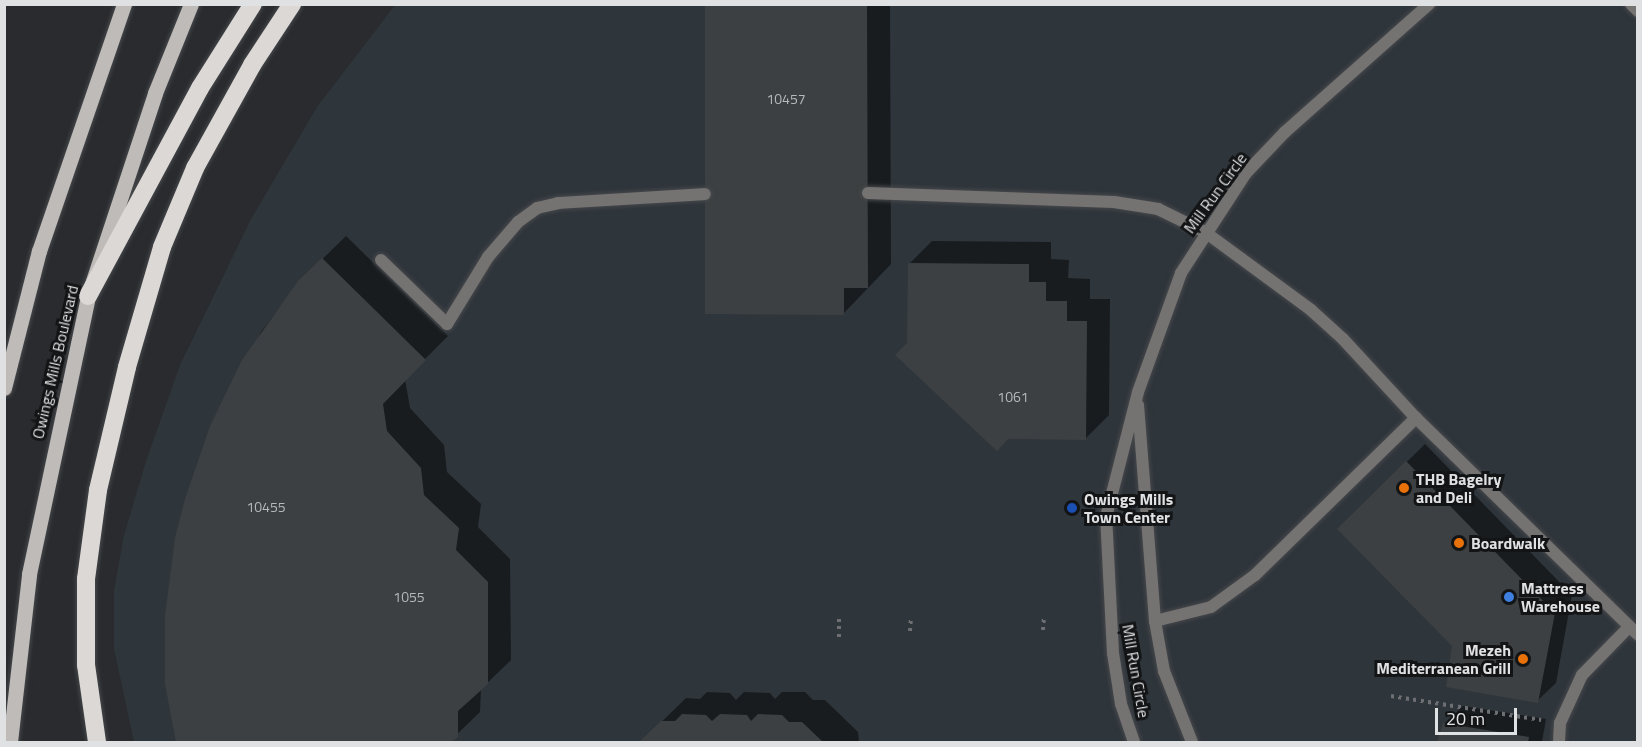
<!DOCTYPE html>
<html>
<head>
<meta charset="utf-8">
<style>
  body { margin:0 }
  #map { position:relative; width:1642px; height:747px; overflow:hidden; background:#292b2e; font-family:"Titillium Web",sans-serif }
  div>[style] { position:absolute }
  .built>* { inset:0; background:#2e353b }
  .shadow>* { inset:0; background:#0007 }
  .building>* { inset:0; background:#3d4042 }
  .path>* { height:4px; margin-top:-2px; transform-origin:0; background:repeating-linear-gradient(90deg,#6e6f72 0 3px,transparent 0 7.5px) }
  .roads { filter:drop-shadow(0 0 2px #46484b) drop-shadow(0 0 2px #46484b) }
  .service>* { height:12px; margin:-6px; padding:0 6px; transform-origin:6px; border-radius:6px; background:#757372 }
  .tertiary>* { height:12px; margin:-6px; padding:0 6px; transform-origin:6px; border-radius:6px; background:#757372 }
  .primary>* { height:15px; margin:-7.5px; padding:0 7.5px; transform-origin:7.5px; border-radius:7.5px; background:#bfbbb9 }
  .motorway>* { height:18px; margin:-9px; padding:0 9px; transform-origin:9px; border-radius:9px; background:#dcd8d6 }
  .dots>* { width:16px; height:16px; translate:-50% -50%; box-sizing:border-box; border:3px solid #121415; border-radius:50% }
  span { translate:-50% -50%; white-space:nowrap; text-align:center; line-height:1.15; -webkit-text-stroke:6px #121415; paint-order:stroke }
  .number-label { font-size:14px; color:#b7b9bb }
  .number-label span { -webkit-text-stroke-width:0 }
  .street-label { font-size:16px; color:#e0e1e3 }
  .poi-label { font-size:16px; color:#e0e1e3; font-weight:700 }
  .left { translate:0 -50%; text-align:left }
  .right { translate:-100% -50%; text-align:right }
  .frame { position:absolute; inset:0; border:6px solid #e0e1e3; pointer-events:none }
  .scale { position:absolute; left:1435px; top:708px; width:82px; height:27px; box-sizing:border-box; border:3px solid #e0e1e3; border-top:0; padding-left:8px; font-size:18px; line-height:21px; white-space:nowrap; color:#e0e1e3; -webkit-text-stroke:4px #121415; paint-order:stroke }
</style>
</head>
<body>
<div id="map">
  <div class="built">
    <i style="clip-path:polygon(395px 5px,1637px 5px,1637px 742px,134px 742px,114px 649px,114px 590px,124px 535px,146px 461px,180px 365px,251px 219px,317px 107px)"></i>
  </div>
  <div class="shadow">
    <i style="clip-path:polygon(706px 4px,890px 4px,891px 264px,844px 313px)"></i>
    <i style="clip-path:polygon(346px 236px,448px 336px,405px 379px,410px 408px,444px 445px,447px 472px,481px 504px,478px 527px,510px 559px,511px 660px,481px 689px,480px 712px,449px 742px,178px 742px,173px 723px,211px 427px,261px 332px,299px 282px)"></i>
    <i style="clip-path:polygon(932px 241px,1051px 242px,1051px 259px,1069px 260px,1068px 278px,1090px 279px,1090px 299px,1110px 299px,1109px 415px,1086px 438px,908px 344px,909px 264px)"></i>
    <i style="clip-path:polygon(1425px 444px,1572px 595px,1556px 683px,1537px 701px,1453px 646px,1339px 529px)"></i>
    <i style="clip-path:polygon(707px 692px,730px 693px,736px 700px,744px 692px,770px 693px,775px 699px,782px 692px,805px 692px,813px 700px,825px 700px,858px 732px,859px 742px,641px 742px,686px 698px,700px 699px)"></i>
    <i style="clip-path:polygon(1463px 706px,1546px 719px,1542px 742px,1439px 742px,1444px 724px)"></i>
  </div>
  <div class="building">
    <i style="clip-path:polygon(705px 4px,867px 4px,868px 288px,844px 288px,844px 315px,705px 314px)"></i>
    <i style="clip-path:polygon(322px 258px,426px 360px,383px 404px,387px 431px,421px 468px,424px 495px,459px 528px,456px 550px,488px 582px,488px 684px,458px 711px,458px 737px,451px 742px,176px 742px,165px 684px,165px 616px,175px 538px,185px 499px,210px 426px,242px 360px,298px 281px)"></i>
    <i style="clip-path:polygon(908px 263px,1029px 264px,1029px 282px,1046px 282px,1046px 301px,1067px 301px,1067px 321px,1087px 321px,1086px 440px,1008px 439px,997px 451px,895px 355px,907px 343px)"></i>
    <i style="clip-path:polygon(1406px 461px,1555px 613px,1538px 703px,1446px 687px,1452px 646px,1337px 529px)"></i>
    <i style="clip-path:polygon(682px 714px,706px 715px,712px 721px,720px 714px,747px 715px,751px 721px,758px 714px,782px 715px,789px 722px,802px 722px,823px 742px,639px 742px,661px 721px,675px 721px)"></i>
    <i style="clip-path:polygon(1443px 723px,1529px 737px,1528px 742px,1437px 742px)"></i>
  </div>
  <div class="path">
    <i style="left:1043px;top:630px;width:13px;rotate:-86deg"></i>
    <i style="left:910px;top:631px;width:13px;rotate:-86deg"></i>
    <i style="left:839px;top:637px;width:22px;rotate:-90deg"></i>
    <i style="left:1391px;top:696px;width:152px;rotate:9.1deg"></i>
  </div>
  <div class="roads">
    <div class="service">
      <i style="left:1631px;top:4px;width:10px;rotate:45deg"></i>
      <i style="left:868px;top:193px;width:246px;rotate:2.1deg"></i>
      <i style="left:1114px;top:202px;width:45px;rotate:9deg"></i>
      <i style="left:1158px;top:209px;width:52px;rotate:26.1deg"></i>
      <i style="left:1205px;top:232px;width:132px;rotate:36.3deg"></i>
      <i style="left:1311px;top:310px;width:43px;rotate:42.2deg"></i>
      <i style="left:1343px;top:339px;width:108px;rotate:47.3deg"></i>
      <i style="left:1416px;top:418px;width:310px;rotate:44.3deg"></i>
      <i style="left:381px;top:260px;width:92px;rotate:44.1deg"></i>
      <i style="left:447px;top:324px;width:79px;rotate:-58.5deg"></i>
      <i style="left:488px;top:257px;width:46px;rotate:-49.4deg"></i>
      <i style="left:518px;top:222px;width:24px;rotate:-36deg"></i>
      <i style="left:537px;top:208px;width:22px;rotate:-13deg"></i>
      <i style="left:558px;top:203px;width:147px;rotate:-3.5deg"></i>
      <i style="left:1155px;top:621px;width:58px;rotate:-14deg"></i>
      <i style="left:1211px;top:607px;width:54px;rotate:-36deg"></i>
      <i style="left:1255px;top:575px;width:225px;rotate:-44.3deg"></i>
      <i style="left:1559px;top:742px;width:19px;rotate:-87deg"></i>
      <i style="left:1560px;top:723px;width:53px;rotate:-65.4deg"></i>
      <i style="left:1582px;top:675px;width:67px;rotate:-45.6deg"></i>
    </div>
    <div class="tertiary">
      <i style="left:1138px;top:405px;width:217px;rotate:85.5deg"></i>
      <i style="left:1155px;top:621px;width:51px;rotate:79.8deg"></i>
      <i style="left:1164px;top:671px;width:76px;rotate:68.5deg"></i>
      <i style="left:1134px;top:742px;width:40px;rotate:-108.9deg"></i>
      <i style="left:1121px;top:704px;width:52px;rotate:-98.9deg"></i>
      <i style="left:1113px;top:653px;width:136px;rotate:-92.9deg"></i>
      <i style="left:1106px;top:517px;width:129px;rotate:-75.6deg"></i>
      <i style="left:1138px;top:392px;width:127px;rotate:-70.1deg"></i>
      <i style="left:1181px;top:273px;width:119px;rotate:-57deg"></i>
      <i style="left:1246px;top:173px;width:57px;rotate:-46.4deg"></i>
      <i style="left:1285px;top:132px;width:193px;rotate:-41.6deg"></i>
    </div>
    <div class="primary">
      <i style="left:4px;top:388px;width:141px;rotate:-75.7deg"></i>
      <i style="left:39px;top:251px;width:261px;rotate:-71deg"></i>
      <i style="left:10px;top:742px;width:169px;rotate:-83.5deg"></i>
      <i style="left:29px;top:574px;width:284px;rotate:-78deg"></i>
      <i style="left:88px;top:296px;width:214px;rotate:-71.7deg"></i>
      <i style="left:155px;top:93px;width:96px;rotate:-68deg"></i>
    </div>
    <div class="motorway">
      <i style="left:88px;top:296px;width:236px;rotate:-61.7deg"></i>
      <i style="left:200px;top:88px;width:99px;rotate:-57.8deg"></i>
      <i style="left:97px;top:742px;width:78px;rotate:-98.1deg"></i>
      <i style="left:86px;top:665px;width:86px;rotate:-90deg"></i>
      <i style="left:86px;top:579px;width:90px;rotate:-82.3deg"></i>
      <i style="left:98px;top:490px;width:126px;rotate:-76.7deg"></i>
      <i style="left:127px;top:367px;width:125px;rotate:-73.7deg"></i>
      <i style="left:162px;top:247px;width:86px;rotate:-67.3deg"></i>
      <i style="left:195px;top:168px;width:118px;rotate:-61deg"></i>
      <i style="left:252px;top:65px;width:73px;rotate:-56.7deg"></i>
    </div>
  </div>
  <div class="dots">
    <i style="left:1404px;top:488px;background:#e8710a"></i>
    <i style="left:1072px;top:508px;background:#1a4fb4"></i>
    <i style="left:1459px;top:543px;background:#e8710a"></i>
    <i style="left:1509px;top:597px;background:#3f7fe0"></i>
    <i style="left:1523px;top:659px;background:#e8710a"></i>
  </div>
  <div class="number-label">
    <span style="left:786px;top:99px">10457</span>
    <span style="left:1013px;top:397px">1061</span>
    <span style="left:266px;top:507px">10455</span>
    <span style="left:409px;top:597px">1055</span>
  </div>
  <div class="street-label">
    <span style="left:1215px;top:193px;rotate:-54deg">Mill Run Circle</span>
    <span style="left:55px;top:362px;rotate:-77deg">Owings Mills Boulevard</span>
    <span style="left:1136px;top:671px;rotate:80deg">Mill Run Circle</span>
  </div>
  <div class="poi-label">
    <span class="left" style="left:1416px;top:488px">THB Bagelry<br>and Deli</span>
    <span class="left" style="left:1084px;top:508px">Owings Mills<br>Town Center</span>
    <span class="left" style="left:1471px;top:543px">Boardwalk</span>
    <span class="left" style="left:1521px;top:597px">Mattress<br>Warehouse</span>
    <span class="right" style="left:1511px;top:659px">Mezeh<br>Mediterranean Grill</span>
  </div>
  <div class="frame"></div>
  <div class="scale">20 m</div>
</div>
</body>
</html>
